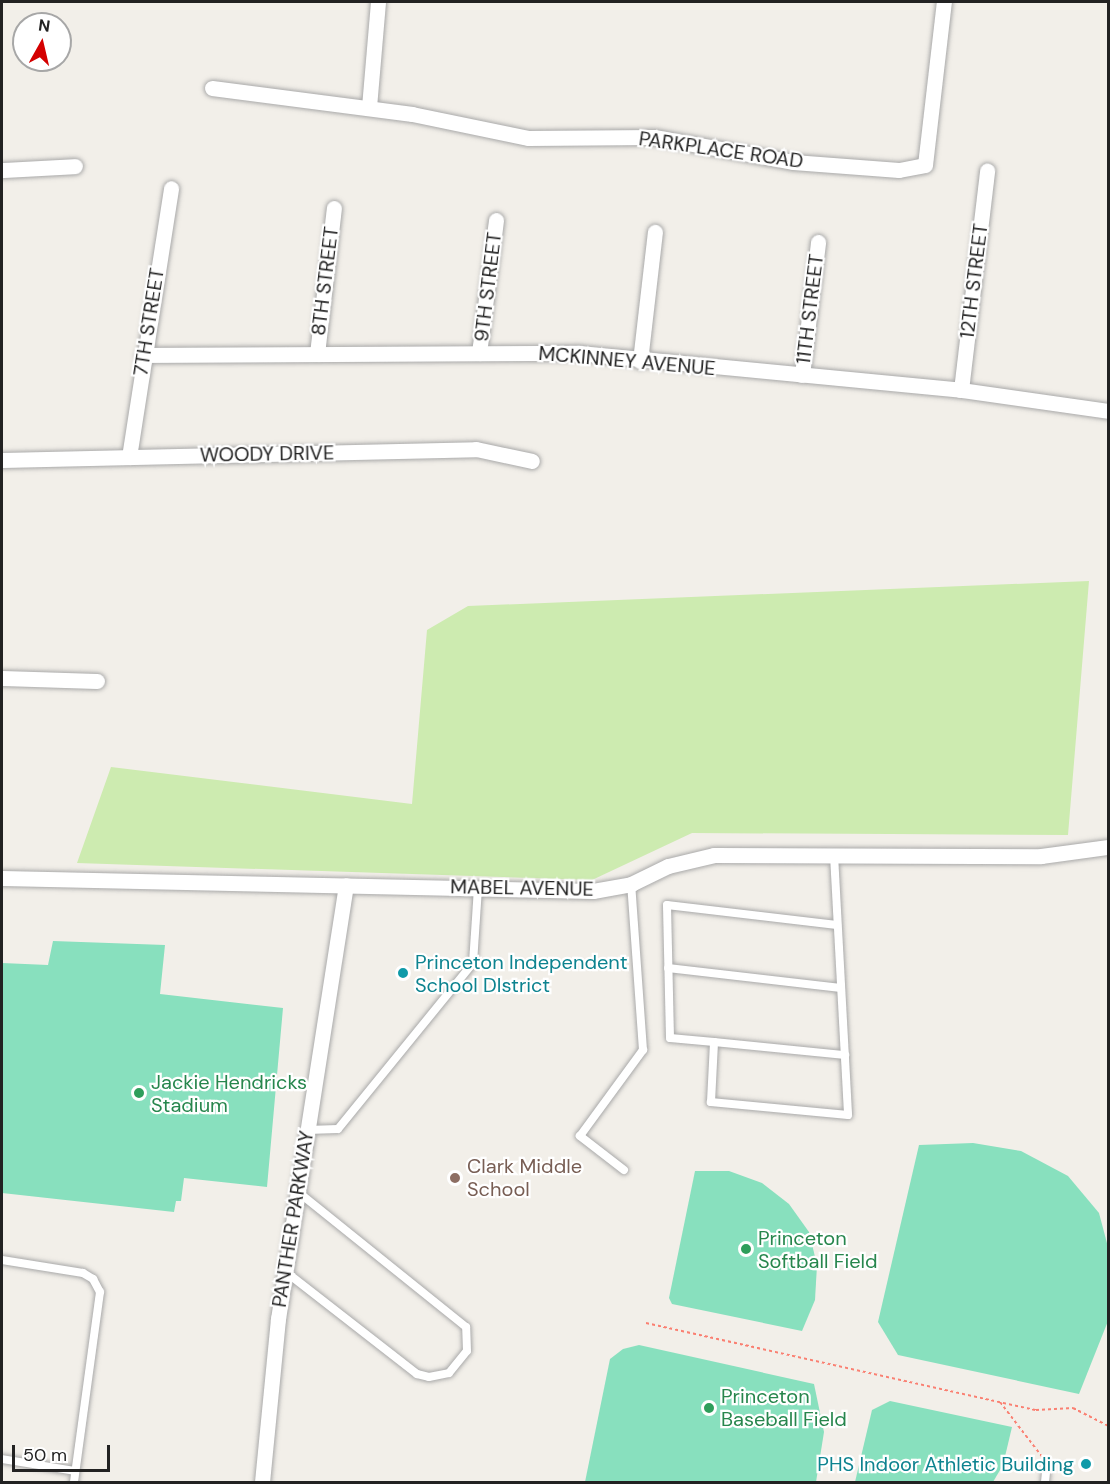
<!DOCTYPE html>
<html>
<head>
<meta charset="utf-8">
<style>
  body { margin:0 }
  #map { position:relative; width:1110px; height:1484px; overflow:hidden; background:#f2efe9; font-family:"DM Sans",sans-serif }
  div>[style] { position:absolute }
  .grass>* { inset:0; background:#cdebb0 }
  .pitch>* { inset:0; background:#88e0be }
  .path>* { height:2px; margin-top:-1px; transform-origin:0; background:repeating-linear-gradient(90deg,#fa8072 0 3px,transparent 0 6px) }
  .roads { filter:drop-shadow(0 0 2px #a9a9a9) drop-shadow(0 0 2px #a9a9a9) }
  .service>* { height:8px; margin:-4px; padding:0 4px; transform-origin:4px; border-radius:4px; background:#fff }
  .minor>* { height:15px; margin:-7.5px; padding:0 7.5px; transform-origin:7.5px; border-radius:7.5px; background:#fff }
  .dots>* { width:16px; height:16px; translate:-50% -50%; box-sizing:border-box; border:3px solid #fff; border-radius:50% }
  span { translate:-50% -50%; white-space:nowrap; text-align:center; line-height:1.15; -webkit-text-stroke:4.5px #fff; paint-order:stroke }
  .street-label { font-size:20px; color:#222 }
  .culture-label { font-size:20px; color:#0d838f }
  .left { translate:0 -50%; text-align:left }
  .right { translate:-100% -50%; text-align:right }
  .leisure-label { font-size:20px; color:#27864d }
  .education-label { font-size:20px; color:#785e54 }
  .frame { position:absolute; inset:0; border:3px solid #222; pointer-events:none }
  .north { position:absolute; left:12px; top:12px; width:60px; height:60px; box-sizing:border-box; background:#fff; border:2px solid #a7a7a7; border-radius:50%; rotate:8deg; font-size:16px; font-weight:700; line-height:24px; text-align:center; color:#222 }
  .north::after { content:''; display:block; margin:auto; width:21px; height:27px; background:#d40000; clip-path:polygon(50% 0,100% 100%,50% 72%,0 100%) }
  .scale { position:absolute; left:12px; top:1445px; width:98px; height:27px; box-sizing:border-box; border:3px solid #222; border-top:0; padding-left:8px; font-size:18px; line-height:21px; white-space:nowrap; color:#222; -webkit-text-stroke:4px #fff; paint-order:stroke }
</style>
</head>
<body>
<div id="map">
  <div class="grass">
    <i style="clip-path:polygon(1089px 581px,1068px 835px,692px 833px,592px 880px,77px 863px,111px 767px,412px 804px,427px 630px,468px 606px)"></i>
  </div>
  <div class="pitch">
    <i style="clip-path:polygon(53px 941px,165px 945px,160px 994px,283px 1008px,267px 1187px,184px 1178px,181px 1201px,176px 1201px,174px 1212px,2px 1193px,2px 963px,48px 965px)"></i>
    <i style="clip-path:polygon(973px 1143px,1021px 1151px,1068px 1176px,1099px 1213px,1108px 1247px,1108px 1321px,1079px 1394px,898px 1355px,878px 1322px,919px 1145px)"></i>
    <i style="clip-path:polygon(695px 1171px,729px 1171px,762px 1183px,789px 1204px,809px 1232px,817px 1265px,815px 1300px,802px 1331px,672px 1304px,669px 1298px)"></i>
    <i style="clip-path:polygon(639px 1345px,814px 1384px,824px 1432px,816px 1482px,585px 1482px,610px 1359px,623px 1349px)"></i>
    <i style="clip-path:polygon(890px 1401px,1012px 1427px,1003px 1465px,993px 1482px,855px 1482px,872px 1410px)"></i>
  </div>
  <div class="path">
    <i style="left:646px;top:1323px;width:400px;rotate:12.6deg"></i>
    <i style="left:1036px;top:1410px;width:37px;rotate:-3deg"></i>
    <i style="left:1073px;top:1408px;width:39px;rotate:27deg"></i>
    <i style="left:1000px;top:1402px;width:77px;rotate:52.4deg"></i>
  </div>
  <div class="roads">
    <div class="service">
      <i style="left:834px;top:855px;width:260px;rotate:86.9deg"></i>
      <i style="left:848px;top:1115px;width:138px;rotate:-174.6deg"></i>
      <i style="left:711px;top:1102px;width:60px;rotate:-87.1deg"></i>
      <i style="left:714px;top:1042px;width:44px;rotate:-174.8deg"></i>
      <i style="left:670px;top:1038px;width:133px;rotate:-91.3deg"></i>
      <i style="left:667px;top:905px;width:171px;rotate:6.7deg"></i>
      <i style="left:668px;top:968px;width:174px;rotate:6.6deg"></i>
      <i style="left:714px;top:1042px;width:132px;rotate:5.7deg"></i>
      <i style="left:307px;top:1130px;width:31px;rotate:-2deg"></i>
      <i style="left:338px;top:1129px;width:214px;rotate:-50.9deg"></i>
      <i style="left:473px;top:963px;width:76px;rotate:-86.2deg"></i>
      <i style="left:624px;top:1170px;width:56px;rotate:-142.3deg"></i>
      <i style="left:580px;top:1136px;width:107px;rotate:-53.8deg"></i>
      <i style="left:643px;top:1050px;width:166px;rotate:-94.1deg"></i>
      <i style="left:2px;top:1260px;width:82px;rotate:9.1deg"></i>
      <i style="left:83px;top:1273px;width:12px;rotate:31deg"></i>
      <i style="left:93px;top:1279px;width:15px;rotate:62deg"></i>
      <i style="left:100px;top:1292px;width:192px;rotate:97.8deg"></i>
      <i style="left:286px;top:1272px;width:166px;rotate:37.9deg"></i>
      <i style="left:417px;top:1374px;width:12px;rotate:14deg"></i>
      <i style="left:429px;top:1377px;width:20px;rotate:-11deg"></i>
      <i style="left:449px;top:1373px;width:28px;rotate:-51deg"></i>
      <i style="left:467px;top:1351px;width:24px;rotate:-92deg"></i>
      <i style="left:466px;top:1327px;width:216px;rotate:-141.2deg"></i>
      <i style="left:2px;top:1459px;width:74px;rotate:9.3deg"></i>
      <i style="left:1045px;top:1482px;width:9px;rotate:-84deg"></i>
    </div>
    <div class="minor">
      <i style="left:212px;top:88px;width:202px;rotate:7.4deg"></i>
      <i style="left:412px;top:114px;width:118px;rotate:11.7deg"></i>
      <i style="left:528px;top:138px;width:126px;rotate:-0.5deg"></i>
      <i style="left:654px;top:137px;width:141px;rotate:10.2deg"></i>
      <i style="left:793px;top:162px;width:106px;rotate:4.3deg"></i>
      <i style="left:899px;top:170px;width:26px;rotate:-11deg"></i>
      <i style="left:925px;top:165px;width:164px;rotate:-83.4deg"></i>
      <i style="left:369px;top:107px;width:105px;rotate:-85.1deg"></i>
      <i style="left:2px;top:170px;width:73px;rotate:-3.1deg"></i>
      <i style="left:479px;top:353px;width:134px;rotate:-82.7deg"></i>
      <i style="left:317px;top:354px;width:147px;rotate:-83.4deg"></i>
      <i style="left:143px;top:355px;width:436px;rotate:-0.3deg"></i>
      <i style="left:579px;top:353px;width:384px;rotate:5.5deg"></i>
      <i style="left:961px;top:390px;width:148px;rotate:8.1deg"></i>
      <i style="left:640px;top:361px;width:130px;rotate:-83.4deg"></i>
      <i style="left:802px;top:375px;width:134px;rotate:-83.1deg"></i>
      <i style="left:961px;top:390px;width:221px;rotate:-83.2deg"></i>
      <i style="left:129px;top:457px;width:272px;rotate:-81.1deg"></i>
      <i style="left:2px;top:460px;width:474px;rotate:-1.3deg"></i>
      <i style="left:476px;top:449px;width:57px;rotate:12.1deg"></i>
      <i style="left:2px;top:678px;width:95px;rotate:1.8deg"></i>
      <i style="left:2px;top:878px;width:591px;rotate:1.26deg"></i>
      <i style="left:593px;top:891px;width:39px;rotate:-10deg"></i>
      <i style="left:631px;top:884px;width:41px;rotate:-25.9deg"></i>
      <i style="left:668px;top:866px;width:47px;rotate:-13.4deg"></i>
      <i style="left:714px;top:855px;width:327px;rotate:0.2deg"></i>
      <i style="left:1041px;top:856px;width:68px;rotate:-7.7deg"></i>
      <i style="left:262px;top:1482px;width:164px;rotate:-84.4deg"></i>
      <i style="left:278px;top:1319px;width:439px;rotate:-81.1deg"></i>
    </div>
  </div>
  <div class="dots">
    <i style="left:403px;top:973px;background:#0f9aa8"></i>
    <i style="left:139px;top:1093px;background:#2e9e5b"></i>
    <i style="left:455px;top:1178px;background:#8d6e63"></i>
    <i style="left:746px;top:1249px;background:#2e9e5b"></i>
    <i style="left:709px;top:1408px;background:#2e9e5b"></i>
    <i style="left:1086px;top:1464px;background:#0f9aa8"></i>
  </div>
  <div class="street-label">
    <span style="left:721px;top:150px;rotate:8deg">PARKPLACE ROAD</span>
    <span style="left:325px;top:281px;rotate:-83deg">8TH STREET</span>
    <span style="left:974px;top:281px;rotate:-83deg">12TH STREET</span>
    <span style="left:488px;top:287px;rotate:-83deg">9TH STREET</span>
    <span style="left:810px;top:309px;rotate:-83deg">11TH STREET</span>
    <span style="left:149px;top:322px;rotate:-81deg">7TH STREET</span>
    <span style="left:627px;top:361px;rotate:5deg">MCKINNEY AVENUE</span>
    <span style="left:267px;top:454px;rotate:-1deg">WOODY DRIVE</span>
    <span style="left:522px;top:888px;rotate:1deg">MABEL AVENUE</span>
    <span style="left:293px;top:1219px;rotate:-81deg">PANTHER PARKWAY</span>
  </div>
  <div class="culture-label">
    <span class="left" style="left:415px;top:974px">Princeton Independent<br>School DIstrict</span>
    <span class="right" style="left:1074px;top:1464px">PHS Indoor Athletic Building</span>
  </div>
  <div class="leisure-label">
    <span class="left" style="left:151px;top:1094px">Jackie Hendricks<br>Stadium</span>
    <span class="left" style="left:758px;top:1250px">Princeton<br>Softball Field</span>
    <span class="left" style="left:721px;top:1408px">Princeton<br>Baseball Field</span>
  </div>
  <div class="education-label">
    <span class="left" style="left:467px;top:1178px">Clark Middle<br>School</span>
  </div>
  <div class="frame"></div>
  <div class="north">N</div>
  <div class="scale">50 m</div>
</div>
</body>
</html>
